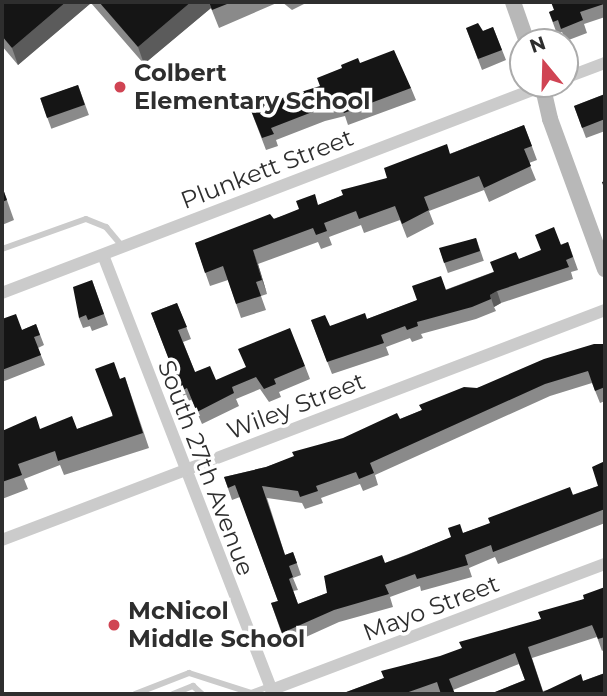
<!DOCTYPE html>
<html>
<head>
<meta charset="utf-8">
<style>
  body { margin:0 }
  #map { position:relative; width:607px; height:696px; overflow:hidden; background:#fff; font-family:Montserrat,sans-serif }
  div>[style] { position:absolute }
  .lane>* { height:6px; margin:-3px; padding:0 3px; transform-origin:3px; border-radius:3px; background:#cbcbcb }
  .street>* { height:12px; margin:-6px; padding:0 6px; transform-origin:6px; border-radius:6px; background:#cbcbcb }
  .secondary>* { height:16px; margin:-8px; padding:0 8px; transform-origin:8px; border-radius:8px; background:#b8b8b8 }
  .wall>* { inset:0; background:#8a8a8a; transform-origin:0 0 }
  .shaded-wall>* { inset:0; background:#5b5b5b }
  .building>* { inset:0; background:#151515; transform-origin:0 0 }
  .dots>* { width:19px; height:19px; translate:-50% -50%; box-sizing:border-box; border:4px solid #fff; border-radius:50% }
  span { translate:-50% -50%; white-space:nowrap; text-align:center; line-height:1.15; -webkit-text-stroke:7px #fff; paint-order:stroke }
  .poi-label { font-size:24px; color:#2e2e2e; font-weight:700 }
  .left { translate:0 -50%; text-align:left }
  .street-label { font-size:24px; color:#2e2e2e }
  .frame { position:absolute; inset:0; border:4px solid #2e2e2e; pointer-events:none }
  .north { position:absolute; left:509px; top:28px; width:70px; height:70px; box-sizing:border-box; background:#fff; border:2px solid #ababab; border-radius:50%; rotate:341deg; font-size:19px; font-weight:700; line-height:28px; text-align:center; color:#2e2e2e }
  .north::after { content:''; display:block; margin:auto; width:24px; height:32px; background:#d04453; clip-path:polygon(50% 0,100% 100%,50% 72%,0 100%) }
</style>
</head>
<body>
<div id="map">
  <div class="lane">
    <i style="left:2px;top:249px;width:89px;rotate:-19.7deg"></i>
    <i style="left:86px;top:219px;width:22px;rotate:22deg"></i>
    <i style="left:106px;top:227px;width:26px;rotate:50deg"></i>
    <i style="left:135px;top:694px;width:58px;rotate:-21.3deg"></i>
    <i style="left:189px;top:673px;width:65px;rotate:17.9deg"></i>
    <i style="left:251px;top:693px;width:20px;rotate:-20deg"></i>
    <i style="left:173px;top:694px;width:22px;rotate:-22deg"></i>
    <i style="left:193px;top:686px;width:12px;rotate:42deg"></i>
  </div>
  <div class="street">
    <i style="left:565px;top:78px;width:43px;rotate:-20.6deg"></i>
    <i style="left:103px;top:255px;width:471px;rotate:68.8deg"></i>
    <i style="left:2px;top:293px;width:585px;rotate:-20.95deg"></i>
    <i style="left:2px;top:540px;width:645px;rotate:-20.88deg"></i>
    <i style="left:271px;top:690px;width:357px;rotate:-20.7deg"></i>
  </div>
  <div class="secondary">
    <i style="left:513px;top:2px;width:42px;rotate:70.7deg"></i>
    <i style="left:542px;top:84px;width:36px;rotate:77deg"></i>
    <i style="left:550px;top:119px;width:160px;rotate:69.9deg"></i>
  </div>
  <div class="wall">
    <i style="clip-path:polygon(2px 2px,279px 2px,219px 28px,211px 8px,144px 64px,91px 3px,18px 65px,2px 46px)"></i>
    <i style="clip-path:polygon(282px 2px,308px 2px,292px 10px)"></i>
    <i style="clip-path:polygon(605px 2px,605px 17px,584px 24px,587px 33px,566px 41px,562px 32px,557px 34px,549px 12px,554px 10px)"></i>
    <i style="clip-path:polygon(493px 27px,506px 60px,482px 70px,466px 28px,483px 31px)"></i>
    <i style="clip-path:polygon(360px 63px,411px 88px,416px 100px,348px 125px,345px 116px,325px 121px,276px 140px,278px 146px,266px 150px,250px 108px,320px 87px)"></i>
    <i style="left:78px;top:85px;width:32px;height:40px;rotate:70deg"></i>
    <i style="clip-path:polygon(605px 94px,605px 131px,586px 138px,574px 106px)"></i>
    <i style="clip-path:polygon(524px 125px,537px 160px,529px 163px,536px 180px,489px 202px,484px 190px,429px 211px,434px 224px,407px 238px,400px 220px,364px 233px,361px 225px,329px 237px,332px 245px,321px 249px,318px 242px,258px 264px,267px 294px,261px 296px,266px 310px,241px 318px,228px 280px,210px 286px,195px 243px,318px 205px)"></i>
    <i style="clip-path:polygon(2px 186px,14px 220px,2px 225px)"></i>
    <i style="left:476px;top:238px;width:24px;height:38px;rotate:71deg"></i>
    <i style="clip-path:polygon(568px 242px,578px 270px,571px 272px,573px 279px,501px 303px,494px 307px,496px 311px,476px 319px,421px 334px,423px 338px,412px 342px,410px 338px,386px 347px,389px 355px,332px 374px,311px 320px,330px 326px,367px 319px,493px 272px,519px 259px)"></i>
    <i style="clip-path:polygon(92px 280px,108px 325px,92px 331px,90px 326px,83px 328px,79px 318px)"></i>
    <i style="clip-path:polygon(177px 303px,191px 339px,183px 342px,195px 372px,216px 380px,305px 366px,310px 379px,279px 392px,281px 397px,269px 402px,260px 389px,236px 399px,239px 406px,202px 424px,192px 401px,186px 403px,151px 313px)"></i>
    <i style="clip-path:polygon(2px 319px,22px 330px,36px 324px,44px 345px,38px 348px,45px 365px,2px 382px)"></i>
    <i style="clip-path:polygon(605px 347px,605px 401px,600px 403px,592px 383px,550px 396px,375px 475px,378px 485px,363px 491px,360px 484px,321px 498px,323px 503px,305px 509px,302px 503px,267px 498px,285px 555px,293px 552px,301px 575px,293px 578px,298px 590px,293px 591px,298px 604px,327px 593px,385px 563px,463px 533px,598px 486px,605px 461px,605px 523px,498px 564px,495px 557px,469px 568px,472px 577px,421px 591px,420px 586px,390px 597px,393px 607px,339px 622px,286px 646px,271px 603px,278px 601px,240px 497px,232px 500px,224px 477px,266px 467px,400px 419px,477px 388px)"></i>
    <i style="clip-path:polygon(125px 377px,149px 448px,64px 475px,60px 465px,24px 479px,28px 489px,2px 499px,2px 431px,40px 429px,77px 429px,112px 416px,120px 379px)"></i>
    <i style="clip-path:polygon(605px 587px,605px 649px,602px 651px,597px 637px,532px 658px,543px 691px,583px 681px,605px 673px,605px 694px,490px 694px,525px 680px,519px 664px,453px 690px,439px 694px,341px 694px,541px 619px,584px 599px)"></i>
  </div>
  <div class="shaded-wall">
    <i style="clip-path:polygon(66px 2px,91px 2px,91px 3px,18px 65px,12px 48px)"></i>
    <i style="clip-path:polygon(191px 2px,209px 2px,211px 8px,144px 64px,138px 47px)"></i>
    <i style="clip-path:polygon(253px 250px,258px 264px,267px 294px,262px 280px)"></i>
    <i style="clip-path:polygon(497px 291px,501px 303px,494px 307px,490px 295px)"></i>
  </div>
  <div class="building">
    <i style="clip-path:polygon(2px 2px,66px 2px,12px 48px,2px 36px)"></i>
    <i style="clip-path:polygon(99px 2px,191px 2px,138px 47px)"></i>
    <i style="clip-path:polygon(209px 2px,232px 2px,212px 10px)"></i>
    <i style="clip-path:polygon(551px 2px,605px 2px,605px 8px,604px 4px,580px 12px,583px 20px,561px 29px,558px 20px,553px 22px,549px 12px,554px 10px)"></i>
    <i style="clip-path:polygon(478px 23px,483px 31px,493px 27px,502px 50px,478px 59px,466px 28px)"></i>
    <i style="clip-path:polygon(394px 50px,411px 88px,344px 113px,340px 105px,320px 109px,271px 128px,274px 134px,262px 138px,250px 108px,320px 86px,317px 78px,342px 68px,341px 65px,358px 58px,360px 63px)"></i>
    <i style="left:78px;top:85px;width:21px;height:40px;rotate:71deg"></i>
    <i style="clip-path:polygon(605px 94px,605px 119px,582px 128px,574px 106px)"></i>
    <i style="clip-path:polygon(524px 125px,532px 146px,524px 149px,531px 166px,484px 188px,479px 176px,424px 197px,429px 210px,402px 224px,395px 206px,359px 219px,356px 211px,324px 223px,327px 231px,316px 235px,313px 228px,253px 250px,262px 280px,256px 282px,261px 296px,236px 304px,223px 266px,205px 273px,195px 243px,270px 214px,274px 219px,299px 209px,296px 201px,315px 194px,318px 205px,343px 195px,341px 190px,387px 178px,384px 168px,447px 144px,450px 154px)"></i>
    <i style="clip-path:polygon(605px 181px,605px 191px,602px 182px)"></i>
    <i style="clip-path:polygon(2px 186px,7px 200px,2px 202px)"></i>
    <i style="clip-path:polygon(554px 227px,561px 245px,568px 242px,573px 257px,566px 260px,569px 267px,497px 291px,490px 295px,491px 299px,472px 307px,417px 322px,418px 326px,407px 330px,405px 326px,381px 335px,384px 343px,327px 362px,311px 320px,325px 315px,330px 326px,365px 313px,367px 319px,417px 300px,412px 286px,441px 276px,446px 290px,494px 272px,490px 262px,516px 252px,519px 259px,541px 250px,535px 235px)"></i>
    <i style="clip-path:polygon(476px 238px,480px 251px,444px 263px,439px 248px)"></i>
    <i style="clip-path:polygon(92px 280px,104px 314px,88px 320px,86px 315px,79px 318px,73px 287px)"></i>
    <i style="clip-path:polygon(177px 303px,187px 327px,178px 330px,195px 372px,210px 366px,216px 380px,246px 367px,238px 349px,290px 328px,305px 366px,274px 379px,276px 384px,264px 389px,256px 377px,232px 387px,234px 393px,197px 412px,187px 388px,181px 391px,151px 313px)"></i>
    <i style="clip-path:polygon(16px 314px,22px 330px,36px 324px,40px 335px,34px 337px,41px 355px,2px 370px,2px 319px)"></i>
    <i style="clip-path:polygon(594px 344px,604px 344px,605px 350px,605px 387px,595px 391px,588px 371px,545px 384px,370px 463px,374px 473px,359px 479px,356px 472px,316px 486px,318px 491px,300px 497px,298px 491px,262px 486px,285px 555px,293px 552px,297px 563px,289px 566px,293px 577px,289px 579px,298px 604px,327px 593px,324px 576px,382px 555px,385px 563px,407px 555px,451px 537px,448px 528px,460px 524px,463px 533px,490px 523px,488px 518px,570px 487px,573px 495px,598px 486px,592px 467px,605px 461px,605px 509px,493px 552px,491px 545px,465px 555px,468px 565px,417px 579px,415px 574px,385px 585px,389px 594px,334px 610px,282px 633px,271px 603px,278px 601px,235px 485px,228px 488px,224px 477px,266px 467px,294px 456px,292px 452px,343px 438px,397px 413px,400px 419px,422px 410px,419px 405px,464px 387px,477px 388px,544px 359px)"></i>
    <i style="clip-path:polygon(114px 362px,120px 379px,125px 377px,143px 433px,58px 461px,55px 451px,18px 464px,22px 475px,2px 482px,2px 431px,36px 416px,40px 429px,72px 416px,77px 429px,113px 416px,95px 369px)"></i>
    <i style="clip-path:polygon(605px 587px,605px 637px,598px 639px,592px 625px,528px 647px,543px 692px,581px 674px,583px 681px,605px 673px,605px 693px,603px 694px,490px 694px,525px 680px,515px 653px,449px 679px,455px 694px,441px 694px,437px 682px,403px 694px,341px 694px,384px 678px,381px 671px,440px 656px,462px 648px,459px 642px,541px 619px,538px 612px,584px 599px,583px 595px)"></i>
  </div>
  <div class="dots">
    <i style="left:120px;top:87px;background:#d04453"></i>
    <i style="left:114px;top:625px;background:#d04453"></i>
  </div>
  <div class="poi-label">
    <span class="left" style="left:134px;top:87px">Colbert<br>Elementary School</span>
    <span class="left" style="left:128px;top:625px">McNicol<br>Middle School</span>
  </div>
  <div class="street-label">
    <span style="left:267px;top:169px;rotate:-21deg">Plunkett Street</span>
    <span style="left:296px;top:406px;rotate:-21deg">Wiley Street</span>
    <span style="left:206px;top:468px;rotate:69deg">South 27th Avenue</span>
    <span style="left:431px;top:608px;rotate:-21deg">Mayo Street</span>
  </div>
  <div class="frame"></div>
  <div class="north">N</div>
</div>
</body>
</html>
